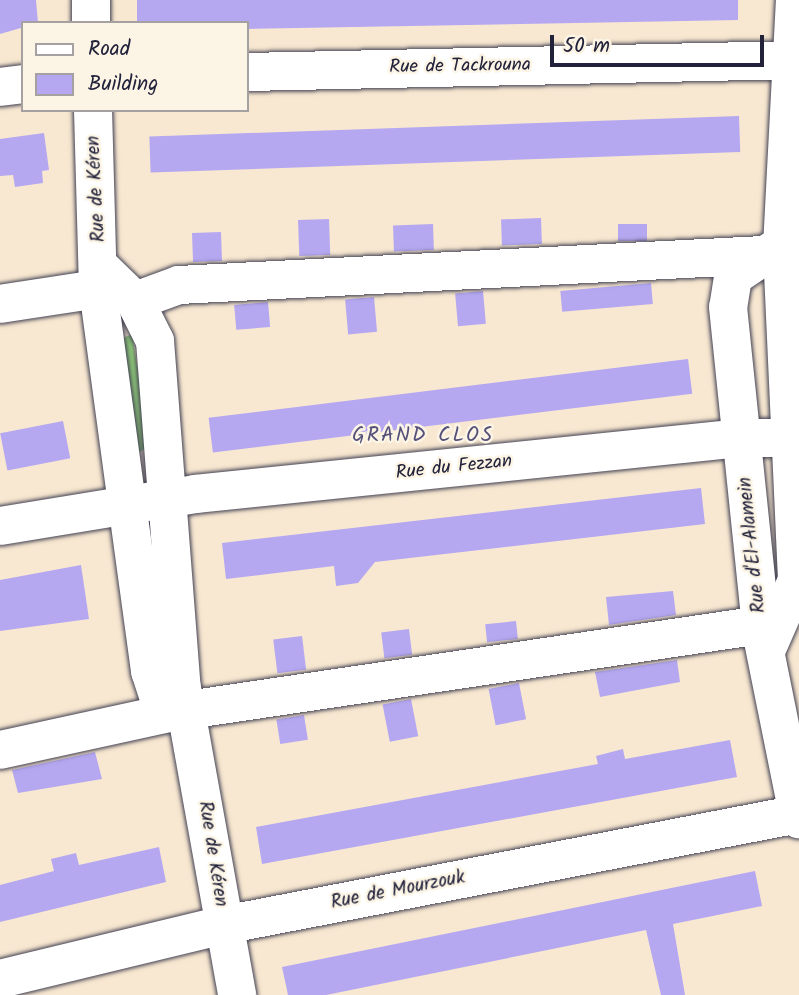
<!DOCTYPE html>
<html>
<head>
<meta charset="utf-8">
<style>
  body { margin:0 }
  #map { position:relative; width:799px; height:995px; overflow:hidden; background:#f8e8d1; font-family:Kalam,sans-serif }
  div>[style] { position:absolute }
  .green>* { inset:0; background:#8bc478 }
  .building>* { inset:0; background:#b5a8f1; transform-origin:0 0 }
  .roads { filter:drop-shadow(0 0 2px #424052) drop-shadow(0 0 2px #424052) }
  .minor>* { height:38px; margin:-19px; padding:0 19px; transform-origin:19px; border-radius:19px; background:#fff }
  span { translate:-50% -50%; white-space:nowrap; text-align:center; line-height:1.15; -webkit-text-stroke:5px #fcf5e5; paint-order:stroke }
  .street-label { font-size:19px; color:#22223b }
  .neighbourhood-label { font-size:21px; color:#55517b; letter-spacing:2px }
  .legend { position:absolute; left:21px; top:21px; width:228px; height:91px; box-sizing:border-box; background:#fcf5e5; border:2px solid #a5a1a1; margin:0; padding:9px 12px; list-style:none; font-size:21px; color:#22223b }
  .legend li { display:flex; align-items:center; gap:14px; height:35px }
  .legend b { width:35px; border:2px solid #a5a1a1 }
  .scale { position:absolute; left:550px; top:35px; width:214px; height:32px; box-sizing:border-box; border:4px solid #22223b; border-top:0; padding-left:9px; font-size:21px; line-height:24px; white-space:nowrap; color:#22223b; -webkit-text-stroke:5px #fcf5e5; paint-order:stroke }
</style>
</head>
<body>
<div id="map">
  <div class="green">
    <i style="clip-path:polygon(132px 334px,150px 446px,136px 454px,121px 339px)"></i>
  </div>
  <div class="building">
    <i style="clip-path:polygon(0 0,36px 0,38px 23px,0 34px)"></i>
    <i style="clip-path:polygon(137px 0,738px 0,738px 20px,247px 29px,247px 23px,137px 23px)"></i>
    <i style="left:739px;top:116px;width:36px;height:590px;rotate:88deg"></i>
    <i style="clip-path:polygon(44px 133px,49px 170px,42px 171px,43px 183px,15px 187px,13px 175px,0 176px,0 139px)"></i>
    <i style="left:541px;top:218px;width:26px;height:40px;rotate:88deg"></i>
    <i style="left:329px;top:219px;width:36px;height:31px;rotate:88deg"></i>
    <i style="left:433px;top:224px;width:26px;height:40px;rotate:88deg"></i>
    <i style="left:618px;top:224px;width:29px;height:17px"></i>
    <i style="left:221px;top:232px;width:29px;height:29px;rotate:88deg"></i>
    <i style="left:651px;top:283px;width:21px;height:91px;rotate:85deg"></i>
    <i style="left:483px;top:291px;width:33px;height:28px;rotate:85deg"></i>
    <i style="left:374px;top:297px;width:35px;height:29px;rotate:85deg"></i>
    <i style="left:268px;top:302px;width:25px;height:34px;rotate:85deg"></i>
    <i style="left:688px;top:359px;width:35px;height:483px;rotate:83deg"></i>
    <i style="left:63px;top:421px;width:38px;height:64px;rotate:79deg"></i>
    <i style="clip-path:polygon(701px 488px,705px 524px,375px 562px,358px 583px,336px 586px,334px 566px,226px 579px,222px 543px)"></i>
    <i style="clip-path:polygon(81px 565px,89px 619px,0 631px,0 580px)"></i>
    <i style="clip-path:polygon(673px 591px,676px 615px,609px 625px,606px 597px)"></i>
    <i style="left:516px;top:621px;width:18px;height:31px;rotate:84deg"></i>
    <i style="left:409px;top:629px;width:26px;height:28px;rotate:83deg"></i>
    <i style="left:302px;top:636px;width:34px;height:29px;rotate:83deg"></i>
    <i style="clip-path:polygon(677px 660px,680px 682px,600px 697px,595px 672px)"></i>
    <i style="left:519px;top:683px;width:37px;height:31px;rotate:79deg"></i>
    <i style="left:411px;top:699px;width:38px;height:29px;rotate:79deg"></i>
    <i style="left:304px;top:715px;width:25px;height:28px;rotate:81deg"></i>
    <i style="clip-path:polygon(730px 740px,737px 777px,262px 864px,256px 827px,598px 764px,596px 756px,623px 749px,625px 759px)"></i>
    <i style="clip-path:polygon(95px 752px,102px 779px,18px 793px,12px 770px)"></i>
    <i style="clip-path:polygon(159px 847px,166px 882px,0 922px,0 885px,54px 871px,51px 859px,76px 853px,79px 865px)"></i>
    <i style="clip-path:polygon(755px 871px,762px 906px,673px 924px,685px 995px,661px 995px,646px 930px,326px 995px,288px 995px,282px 967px)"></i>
  </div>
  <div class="roads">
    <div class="minor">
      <i style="left:91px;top:0;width:23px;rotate:90deg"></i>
      <i style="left:247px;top:72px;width:552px;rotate:-1.25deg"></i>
      <i style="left:0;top:87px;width:23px;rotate:-7deg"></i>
      <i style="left:93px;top:110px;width:179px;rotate:88.4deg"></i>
      <i style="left:98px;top:289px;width:216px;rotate:82.3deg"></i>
      <i style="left:127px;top:503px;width:170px;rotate:82.2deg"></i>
      <i style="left:150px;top:671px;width:28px;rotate:72deg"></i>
      <i style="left:159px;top:698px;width:21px;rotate:43deg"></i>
      <i style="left:174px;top:712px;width:593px;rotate:-8.43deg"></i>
      <i style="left:773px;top:250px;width:48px;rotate:146deg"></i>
      <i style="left:733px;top:277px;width:30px;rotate:99deg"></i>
      <i style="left:728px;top:307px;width:331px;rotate:84.1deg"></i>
      <i style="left:762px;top:636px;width:187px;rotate:78.6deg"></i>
      <i style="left:101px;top:268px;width:47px;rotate:44.1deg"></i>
      <i style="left:135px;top:301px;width:45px;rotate:63.4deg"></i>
      <i style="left:155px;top:341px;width:348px;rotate:85.6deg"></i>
      <i style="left:182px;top:688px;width:312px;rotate:79.8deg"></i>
      <i style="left:135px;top:301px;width:47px;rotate:-20deg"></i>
      <i style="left:179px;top:285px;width:585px;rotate:-2.94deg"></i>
      <i style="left:0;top:304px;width:99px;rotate:-8.7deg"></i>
      <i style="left:0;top:526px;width:198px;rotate:-9.3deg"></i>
      <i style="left:195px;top:494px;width:550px;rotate:-5.85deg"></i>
      <i style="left:742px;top:438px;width:57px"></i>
      <i style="left:766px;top:651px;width:77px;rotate:-66.4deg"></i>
      <i style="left:797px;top:580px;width:333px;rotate:-92.6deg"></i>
      <i style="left:782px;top:247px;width:247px;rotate:-87deg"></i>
      <i style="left:0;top:750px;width:178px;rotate:-12.3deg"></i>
      <i style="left:0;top:979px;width:230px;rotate:-13.6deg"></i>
      <i style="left:224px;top:925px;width:586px;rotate:-10.93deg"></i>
    </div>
  </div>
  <div class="street-label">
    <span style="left:460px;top:67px;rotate:-1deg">Rue de Tackrouna</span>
    <span style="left:97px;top:189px;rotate:-93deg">Rue de Kéren</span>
    <span style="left:454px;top:468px;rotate:-6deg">Rue du Fezzan</span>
    <span style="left:753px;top:545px;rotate:-96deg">Rue d'El-Alamein</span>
    <span style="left:212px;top:854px;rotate:81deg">Rue de Kéren</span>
    <span style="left:398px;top:891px;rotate:-11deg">Rue de Mourzouk</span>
  </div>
  <div class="neighbourhood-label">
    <span style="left:423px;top:436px">GRAND CLOS</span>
  </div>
  <ul class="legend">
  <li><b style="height:9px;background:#fff"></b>Road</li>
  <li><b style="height:19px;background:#b5a8f1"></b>Building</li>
  </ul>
  <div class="scale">50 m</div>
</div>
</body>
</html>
